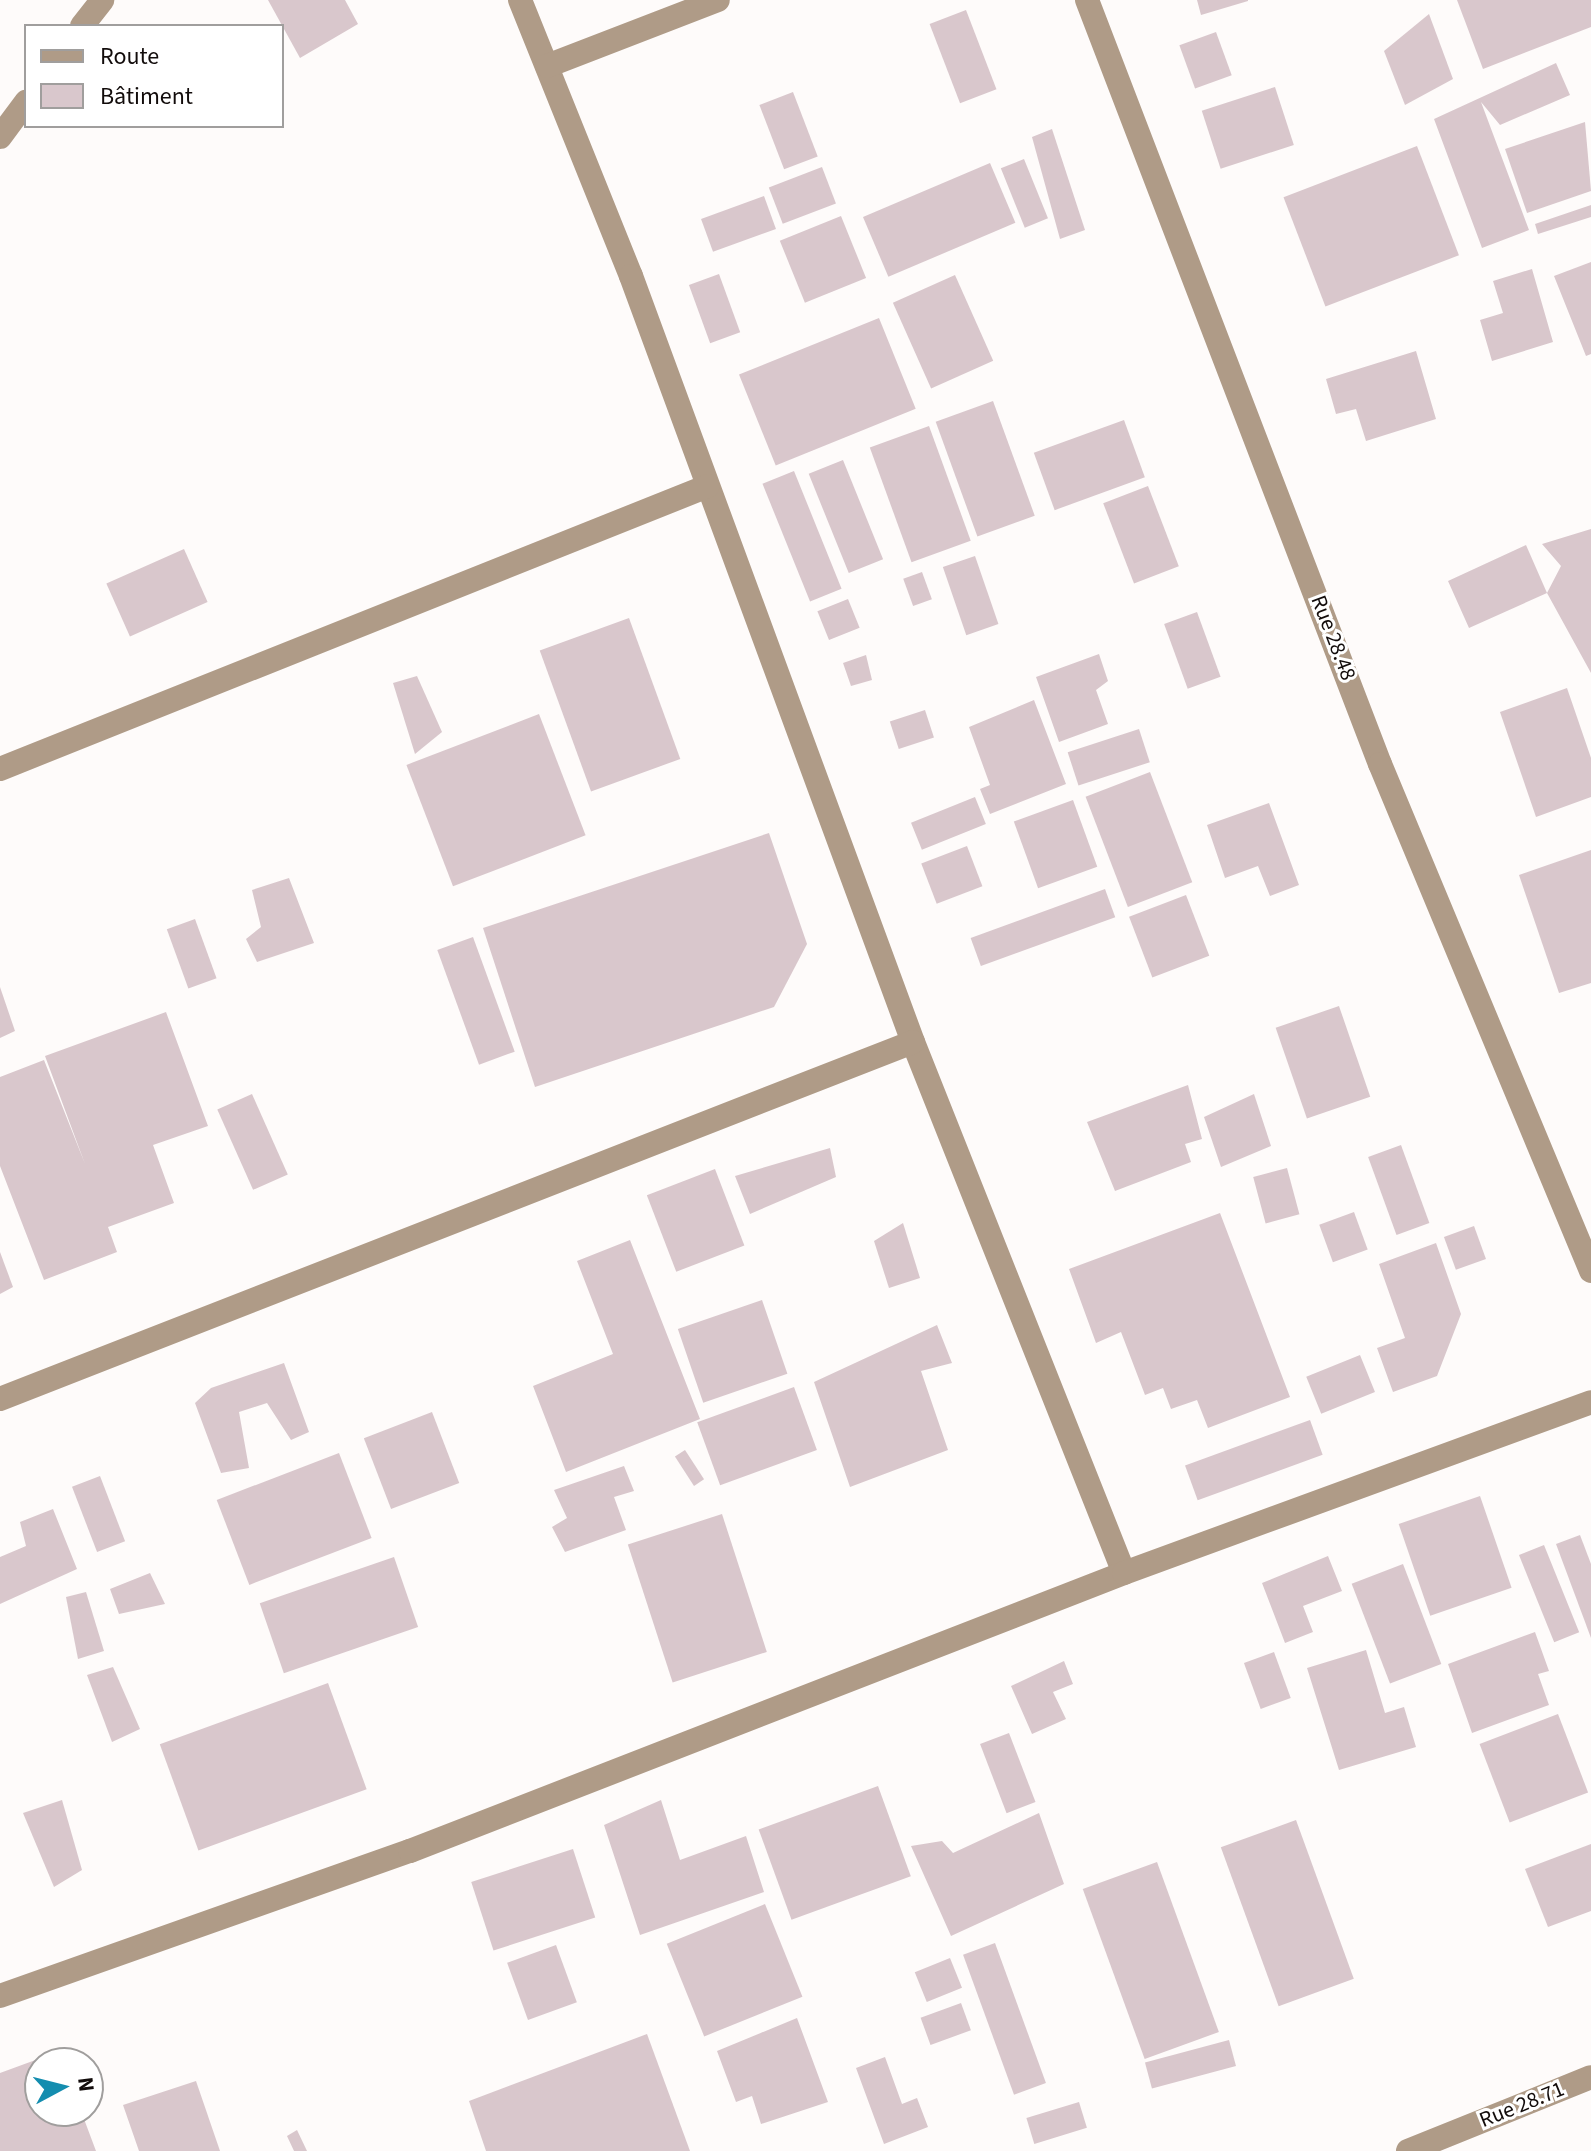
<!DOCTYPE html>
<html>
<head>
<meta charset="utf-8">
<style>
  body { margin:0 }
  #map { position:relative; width:1591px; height:2151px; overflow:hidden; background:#fefbfa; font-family:"Source Sans 3",sans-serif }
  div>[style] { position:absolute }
  .building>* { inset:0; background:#d9c7cc; transform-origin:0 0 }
  .street>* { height:24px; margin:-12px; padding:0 12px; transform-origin:12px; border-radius:12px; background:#af9b87 }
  span { translate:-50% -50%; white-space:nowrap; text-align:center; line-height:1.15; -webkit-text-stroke:6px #fff; paint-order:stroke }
  .street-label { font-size:22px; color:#120c0b }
  .legend { position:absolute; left:24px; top:24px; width:260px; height:104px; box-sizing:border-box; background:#fff; border:2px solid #a09e9d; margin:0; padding:10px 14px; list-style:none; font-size:24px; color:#120c0b }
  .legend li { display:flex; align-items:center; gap:16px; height:40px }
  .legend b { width:40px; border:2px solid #a09e9d }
  .north { position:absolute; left:24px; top:2047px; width:80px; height:80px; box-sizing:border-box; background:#fff; border:2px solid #a09e9d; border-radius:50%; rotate:83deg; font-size:22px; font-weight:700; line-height:32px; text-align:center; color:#120c0b }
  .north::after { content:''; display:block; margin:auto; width:28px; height:36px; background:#148daf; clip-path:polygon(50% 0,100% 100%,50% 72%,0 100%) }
</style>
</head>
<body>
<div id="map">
  <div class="building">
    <i style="clip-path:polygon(268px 0,345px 0,358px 24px,300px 58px)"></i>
    <i style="clip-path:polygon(1197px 0,1248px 0,1248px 1px,1201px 15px)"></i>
    <i style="clip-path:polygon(1457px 0,1591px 0,1591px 27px,1483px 69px)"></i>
    <i style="left:966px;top:10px;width:85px;height:39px;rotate:69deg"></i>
    <i style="clip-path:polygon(1429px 14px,1453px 79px,1405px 105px,1384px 51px)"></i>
    <i style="left:1216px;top:32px;width:46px;height:39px;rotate:70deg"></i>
    <i style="clip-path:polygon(1556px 63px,1570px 95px,1500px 125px,1481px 102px,1529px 230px,1482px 248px,1434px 119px)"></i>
    <i style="left:1275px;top:87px;width:61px;height:77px;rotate:72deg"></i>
    <i style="left:793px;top:92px;width:69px;height:36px;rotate:69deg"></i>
    <i style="clip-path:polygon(1585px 122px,1591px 191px,1527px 213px,1505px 149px)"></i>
    <i style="clip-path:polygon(1052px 129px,1085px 230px,1060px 239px,1032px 137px)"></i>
    <i style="left:1417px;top:146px;width:117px;height:143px;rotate:69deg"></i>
    <i style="left:1024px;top:159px;width:64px;height:25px;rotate:68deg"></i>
    <i style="left:990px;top:163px;width:65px;height:138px;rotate:67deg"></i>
    <i style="left:822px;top:167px;width:39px;height:57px;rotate:69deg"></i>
    <i style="left:764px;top:196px;width:35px;height:67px;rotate:70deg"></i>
    <i style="clip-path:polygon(1591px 205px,1591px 217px,1538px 234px,1535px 224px)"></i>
    <i style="left:841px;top:216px;width:67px;height:66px;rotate:68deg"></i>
    <i style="clip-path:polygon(1591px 262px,1591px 354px,1586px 356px,1554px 276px)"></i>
    <i style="clip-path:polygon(1532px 269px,1553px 342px,1492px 361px,1480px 320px,1503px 313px,1493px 281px)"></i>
    <i style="left:719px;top:274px;width:62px;height:32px;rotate:70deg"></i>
    <i style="left:955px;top:275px;width:94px;height:68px;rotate:66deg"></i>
    <i style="left:879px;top:318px;width:98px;height:151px;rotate:68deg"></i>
    <i style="clip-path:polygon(1416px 351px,1436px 419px,1366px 441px,1356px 409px,1336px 414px,1326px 379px)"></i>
    <i style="left:993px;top:401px;width:122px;height:61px;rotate:70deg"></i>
    <i style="left:1124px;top:420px;width:61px;height:96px;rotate:70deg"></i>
    <i style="left:929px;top:426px;width:122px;height:63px;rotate:70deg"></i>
    <i style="left:843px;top:460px;width:107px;height:37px;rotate:68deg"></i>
    <i style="left:794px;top:471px;width:127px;height:34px;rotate:68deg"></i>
    <i style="left:1148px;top:486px;width:86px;height:48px;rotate:69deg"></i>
    <i style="clip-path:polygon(1591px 529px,1591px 673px,1547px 593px,1469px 628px,1448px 581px,1526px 545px,1547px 593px,1561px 566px,1542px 544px)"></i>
    <i style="left:184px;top:549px;width:58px;height:85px;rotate:66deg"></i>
    <i style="left:975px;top:556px;width:72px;height:34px;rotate:71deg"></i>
    <i style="left:922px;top:572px;width:29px;height:20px;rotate:70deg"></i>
    <i style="left:848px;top:599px;width:31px;height:33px;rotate:68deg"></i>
    <i style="left:1197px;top:612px;width:69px;height:35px;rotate:70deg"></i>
    <i style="left:629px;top:618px;width:150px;height:95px;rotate:70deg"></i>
    <i style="clip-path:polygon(1099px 654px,1108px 681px,1096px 690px,1108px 724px,1059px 742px,1036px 677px)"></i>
    <i style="clip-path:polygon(866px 655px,872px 680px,851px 686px,843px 663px)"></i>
    <i style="clip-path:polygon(417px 676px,442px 732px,415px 754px,393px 683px)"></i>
    <i style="clip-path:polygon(1567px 688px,1591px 758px,1591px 797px,1536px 817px,1500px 712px)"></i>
    <i style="clip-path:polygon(1034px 700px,1066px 784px,990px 814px,980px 789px,990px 785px,969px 727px)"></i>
    <i style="left:925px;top:710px;width:29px;height:37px;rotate:72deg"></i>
    <i style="left:539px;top:714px;width:130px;height:142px;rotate:69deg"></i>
    <i style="left:1139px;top:729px;width:35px;height:75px;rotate:72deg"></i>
    <i style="left:1150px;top:772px;width:118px;height:69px;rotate:69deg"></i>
    <i style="left:975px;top:797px;width:29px;height:69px;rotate:68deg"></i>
    <i style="left:1073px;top:800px;width:71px;height:63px;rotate:70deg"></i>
    <i style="clip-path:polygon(1269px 803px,1299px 885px,1270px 896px,1258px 866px,1225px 878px,1207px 825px)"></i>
    <i style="clip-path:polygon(769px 833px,807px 944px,774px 1007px,535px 1087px,483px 928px)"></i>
    <i style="left:967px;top:846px;width:43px;height:49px;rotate:69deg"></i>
    <i style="clip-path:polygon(1591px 850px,1591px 983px,1559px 993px,1519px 875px)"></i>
    <i style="clip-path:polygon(289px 878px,314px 943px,257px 962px,246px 939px,261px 927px,252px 890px)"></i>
    <i style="left:1105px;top:889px;width:30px;height:143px;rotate:70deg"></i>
    <i style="left:1186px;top:895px;width:65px;height:61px;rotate:69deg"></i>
    <i style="left:195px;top:919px;width:63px;height:30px;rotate:70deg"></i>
    <i style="left:473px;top:937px;width:122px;height:38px;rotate:70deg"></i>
    <i style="clip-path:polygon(0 987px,15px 1031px,0 1038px)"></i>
    <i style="left:1339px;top:1006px;width:96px;height:67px;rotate:71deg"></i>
    <i style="clip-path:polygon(166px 1012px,208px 1126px,153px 1145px,174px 1203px,108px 1227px,117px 1252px,44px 1280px,0 1166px,0 1077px,44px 1060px,85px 1164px,45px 1056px)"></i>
    <i style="clip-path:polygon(1188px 1085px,1202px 1139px,1185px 1144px,1191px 1162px,1115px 1191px,1087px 1122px)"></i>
    <i style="left:252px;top:1094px;width:88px;height:38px;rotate:66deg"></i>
    <i style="clip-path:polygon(1254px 1094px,1271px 1146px,1221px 1167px,1204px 1117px)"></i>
    <i style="left:1401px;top:1145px;width:83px;height:35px;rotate:70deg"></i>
    <i style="clip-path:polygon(830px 1148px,836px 1177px,750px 1214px,735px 1176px)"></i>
    <i style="left:1287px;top:1168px;width:48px;height:35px;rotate:75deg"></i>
    <i style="left:715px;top:1169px;width:82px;height:73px;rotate:69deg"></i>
    <i style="left:1354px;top:1212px;width:40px;height:37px;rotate:70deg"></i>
    <i style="clip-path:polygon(1220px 1213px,1290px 1397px,1208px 1428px,1197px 1400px,1171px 1409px,1163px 1388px,1145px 1395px,1121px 1332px,1096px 1343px,1069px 1269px)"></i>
    <i style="clip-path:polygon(903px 1223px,920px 1278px,889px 1288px,874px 1241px)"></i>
    <i style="left:1474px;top:1226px;width:35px;height:32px;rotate:70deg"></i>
    <i style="clip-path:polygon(630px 1240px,700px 1419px,566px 1472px,533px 1386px,613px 1354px,577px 1261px)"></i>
    <i style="clip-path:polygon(1436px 1243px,1461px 1314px,1437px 1376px,1393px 1392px,1377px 1348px,1405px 1338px,1379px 1264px)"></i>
    <i style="clip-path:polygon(0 1252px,13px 1287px,0 1294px)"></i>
    <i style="left:762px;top:1300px;width:78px;height:89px;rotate:71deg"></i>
    <i style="clip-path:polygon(937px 1325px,952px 1363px,921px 1371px,948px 1450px,850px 1487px,814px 1382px)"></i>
    <i style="left:1360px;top:1355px;width:40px;height:58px;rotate:68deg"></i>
    <i style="clip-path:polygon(284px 1363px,309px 1432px,291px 1440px,267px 1403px,239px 1412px,249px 1468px,221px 1473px,195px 1403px,211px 1388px)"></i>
    <i style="left:794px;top:1387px;width:67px;height:103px;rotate:70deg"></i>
    <i style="left:432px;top:1412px;width:76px;height:73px;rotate:69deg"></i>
    <i style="left:1310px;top:1420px;width:37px;height:133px;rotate:70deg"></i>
    <i style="left:685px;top:1450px;width:35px;height:12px;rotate:57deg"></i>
    <i style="left:339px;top:1453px;width:91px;height:131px;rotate:69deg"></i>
    <i style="clip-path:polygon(624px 1466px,634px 1491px,614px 1497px,626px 1530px,565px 1552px,552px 1527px,567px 1518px,554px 1490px)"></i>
    <i style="left:100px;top:1476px;width:70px;height:30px;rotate:69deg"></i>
    <i style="left:1480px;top:1496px;width:97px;height:86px;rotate:71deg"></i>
    <i style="clip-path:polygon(53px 1509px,77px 1569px,0 1604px,0 1557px,26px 1546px,20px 1522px)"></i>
    <i style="left:722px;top:1514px;width:145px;height:99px;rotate:72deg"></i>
    <i style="clip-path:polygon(1580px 1535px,1591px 1564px,1591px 1638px,1556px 1544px)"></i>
    <i style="left:1544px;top:1545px;width:94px;height:27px;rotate:68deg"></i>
    <i style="clip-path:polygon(1328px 1556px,1342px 1591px,1303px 1606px,1313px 1632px,1285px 1643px,1262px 1583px)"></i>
    <i style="left:394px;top:1557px;width:74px;height:142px;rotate:71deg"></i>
    <i style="left:1403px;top:1564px;width:107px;height:55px;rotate:69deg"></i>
    <i style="clip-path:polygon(150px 1573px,165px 1604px,119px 1614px,110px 1589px)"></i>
    <i style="clip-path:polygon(86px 1592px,104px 1651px,78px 1659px,66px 1597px)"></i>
    <i style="clip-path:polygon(1535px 1632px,1549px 1671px,1538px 1674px,1549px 1705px,1472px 1733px,1448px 1664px)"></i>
    <i style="clip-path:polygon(1366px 1650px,1385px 1713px,1404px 1707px,1416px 1747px,1339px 1770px,1307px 1668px)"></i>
    <i style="left:1274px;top:1652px;width:49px;height:32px;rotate:70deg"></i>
    <i style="clip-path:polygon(1064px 1661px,1073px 1684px,1053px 1692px,1066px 1719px,1032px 1734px,1011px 1686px)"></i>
    <i style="clip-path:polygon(113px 1667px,140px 1729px,112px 1742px,87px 1675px)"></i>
    <i style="left:328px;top:1683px;width:113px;height:179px;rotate:70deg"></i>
    <i style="left:1558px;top:1714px;width:84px;height:84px;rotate:69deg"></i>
    <i style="left:1009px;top:1733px;width:74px;height:31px;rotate:69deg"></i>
    <i style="left:878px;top:1786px;width:96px;height:127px;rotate:70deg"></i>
    <i style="clip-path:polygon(62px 1800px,82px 1870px,54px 1887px,23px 1813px)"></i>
    <i style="clip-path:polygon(661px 1800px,680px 1860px,746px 1836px,764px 1892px,640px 1935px,604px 1825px)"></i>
    <i style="clip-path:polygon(1039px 1813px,1064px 1884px,951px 1936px,911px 1846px,942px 1841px,953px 1853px)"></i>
    <i style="left:1296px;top:1820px;width:169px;height:80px;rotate:70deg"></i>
    <i style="clip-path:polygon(1591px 1844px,1591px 1911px,1548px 1927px,1525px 1869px)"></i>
    <i style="left:573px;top:1849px;width:72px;height:107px;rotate:72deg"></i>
    <i style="left:1157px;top:1862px;width:181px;height:79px;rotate:70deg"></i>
    <i style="left:765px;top:1904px;width:100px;height:106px;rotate:68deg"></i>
    <i style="left:995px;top:1943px;width:149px;height:34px;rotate:70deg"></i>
    <i style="left:556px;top:1945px;width:61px;height:52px;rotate:70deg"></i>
    <i style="left:950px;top:1958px;width:32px;height:38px;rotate:68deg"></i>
    <i style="left:961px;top:2003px;width:29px;height:43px;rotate:70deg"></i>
    <i style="clip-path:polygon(797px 2018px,828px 2102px,761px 2124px,752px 2096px,736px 2102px,717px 2051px)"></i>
    <i style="clip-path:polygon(647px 2034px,690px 2151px,486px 2151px,469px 2101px)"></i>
    <i style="left:1229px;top:2040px;width:27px;height:87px;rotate:75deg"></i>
    <i style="clip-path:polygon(60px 2051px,64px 2063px,40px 2063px,40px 2111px,81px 2111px,96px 2151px,0 2151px,0 2073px)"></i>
    <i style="clip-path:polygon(885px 2057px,902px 2104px,917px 2098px,928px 2127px,884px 2144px,856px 2068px)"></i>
    <i style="clip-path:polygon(196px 2081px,220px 2151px,139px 2151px,123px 2105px)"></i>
    <i style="left:1079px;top:2102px;width:27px;height:55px;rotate:73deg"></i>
    <i style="clip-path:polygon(297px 2130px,307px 2151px,294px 2151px,287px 2136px)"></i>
  </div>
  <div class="street">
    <i style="left:520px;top:0;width:297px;rotate:68.1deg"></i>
    <i style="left:631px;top:276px;width:816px;rotate:69.79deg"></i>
    <i style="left:913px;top:1042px;width:571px;rotate:68.33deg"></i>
    <i style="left:1087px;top:0;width:818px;rotate:69.02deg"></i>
    <i style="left:1380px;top:764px;width:549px;rotate:67.4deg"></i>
    <i style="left:82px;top:26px;width:33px;rotate:-52deg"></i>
    <i style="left:547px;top:66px;width:183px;rotate:-21.1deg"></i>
    <i style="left:0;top:137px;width:44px;rotate:-53.4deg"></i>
    <i style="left:0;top:769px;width:762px;rotate:-21.79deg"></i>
    <i style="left:0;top:1399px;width:980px;rotate:-21.36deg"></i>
    <i style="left:0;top:1996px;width:435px;rotate:-19.5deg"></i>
    <i style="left:410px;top:1851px;width:766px;rotate:-21.27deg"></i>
    <i style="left:1124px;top:1573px;width:497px;rotate:-20.1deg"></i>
    <i style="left:1408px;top:2151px;width:197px;rotate:-22deg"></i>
  </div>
  <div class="street-label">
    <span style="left:1333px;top:638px;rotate:69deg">Rue 28.48</span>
    <span style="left:1522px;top:2105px;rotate:-22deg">Rue 28.71</span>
  </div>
  <ul class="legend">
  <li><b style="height:10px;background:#af9b87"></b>Route</li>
  <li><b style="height:22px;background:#d9c7cc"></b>Bâtiment</li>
  </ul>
  <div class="north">N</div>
</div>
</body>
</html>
